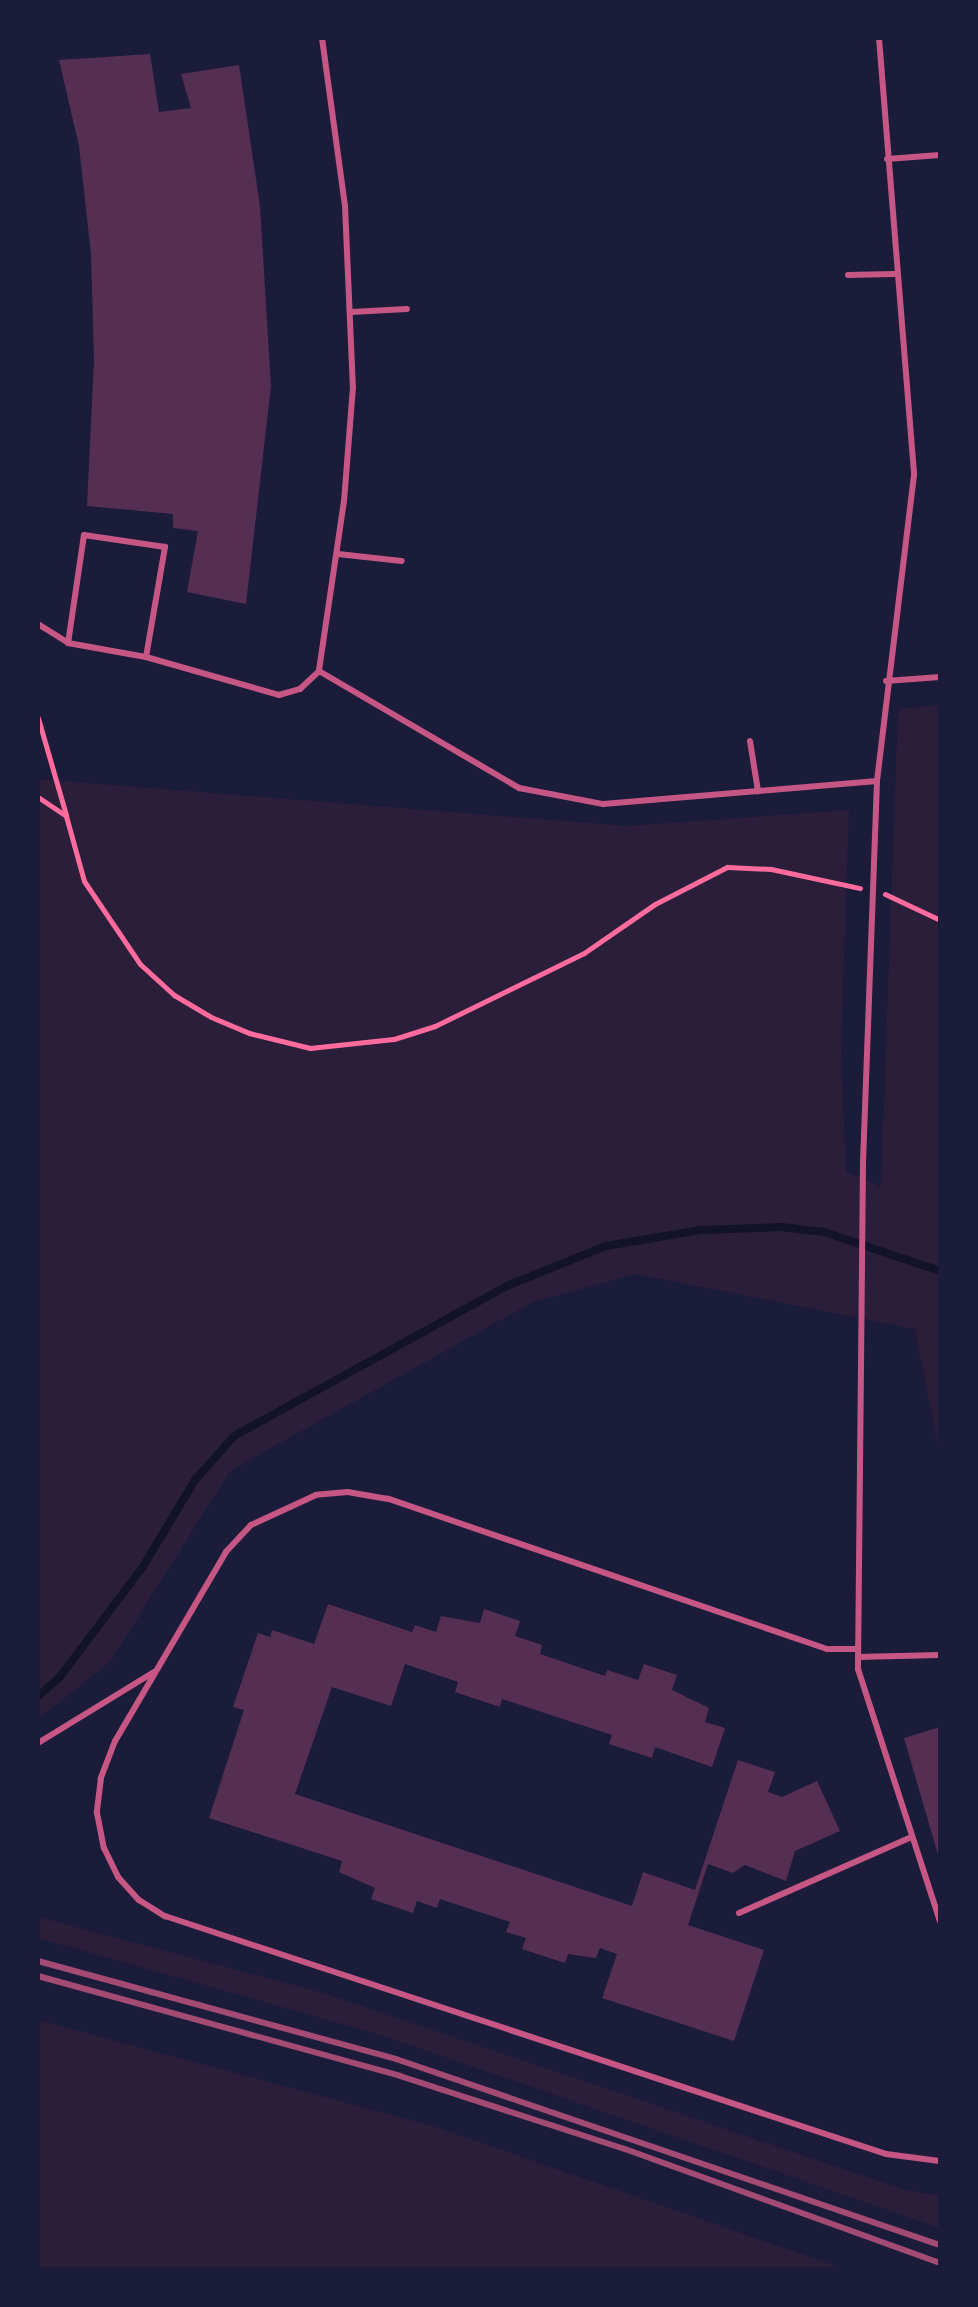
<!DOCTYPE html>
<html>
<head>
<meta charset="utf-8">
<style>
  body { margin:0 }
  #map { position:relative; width:978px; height:2307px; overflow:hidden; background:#1b1b3a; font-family:Quicksand,sans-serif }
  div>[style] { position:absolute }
  .green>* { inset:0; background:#2a1e3b }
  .stream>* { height:8px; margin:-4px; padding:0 4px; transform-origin:4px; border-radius:4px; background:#12122b }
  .building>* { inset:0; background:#542f53 }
  .path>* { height:5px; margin:-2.5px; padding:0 2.5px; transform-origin:2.5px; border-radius:2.5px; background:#ff6b9d }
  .service>* { height:6px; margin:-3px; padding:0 3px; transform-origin:3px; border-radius:3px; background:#c65784 }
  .rail>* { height:6px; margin:-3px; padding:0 3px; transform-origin:3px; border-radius:3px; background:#a44b75 }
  span { translate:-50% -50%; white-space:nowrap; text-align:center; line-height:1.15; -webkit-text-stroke:6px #1b1b3a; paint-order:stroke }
  .frame { position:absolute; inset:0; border:40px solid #1b1b3a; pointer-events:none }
</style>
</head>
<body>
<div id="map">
  <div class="green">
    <i style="clip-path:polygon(940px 705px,940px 1456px,915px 1329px,636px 1274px,533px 1302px,230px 1471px,110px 1662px,38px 1719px,38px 779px,627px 826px,849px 810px,841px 1052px,846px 1171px,881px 1187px,898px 709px)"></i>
    <i style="clip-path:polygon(38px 1917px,320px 1992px,906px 2190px,940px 2196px,940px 2228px,381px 2035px,38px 1938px)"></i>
    <i style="clip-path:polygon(38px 2020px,433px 2126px,845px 2269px,38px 2269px)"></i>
  </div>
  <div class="stream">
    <i style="left:38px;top:1696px;width:28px;rotate:-41deg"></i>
    <i style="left:59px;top:1678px;width:138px;rotate:-53deg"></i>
    <i style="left:142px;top:1568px;width:103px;rotate:-58.9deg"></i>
    <i style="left:195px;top:1480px;width:59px;rotate:-48.4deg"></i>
    <i style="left:234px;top:1436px;width:314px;rotate:-28.8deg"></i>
    <i style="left:509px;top:1285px;width:105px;rotate:-21.9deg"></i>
    <i style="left:606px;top:1246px;width:96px;rotate:-9.6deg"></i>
    <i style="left:701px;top:1230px;width:80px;rotate:-2.1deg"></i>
    <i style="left:781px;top:1227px;width:43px;rotate:6.6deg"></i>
    <i style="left:824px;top:1232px;width:122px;rotate:18.6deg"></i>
  </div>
  <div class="building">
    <i style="clip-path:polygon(150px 54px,159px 112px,191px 108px,181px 74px,239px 65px,260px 206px,271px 386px,246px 604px,187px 592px,198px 531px,173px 528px,173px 514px,87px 506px,94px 360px,91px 254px,79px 146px,59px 60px)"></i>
    <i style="clip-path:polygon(328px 1604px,412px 1632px,415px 1625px,436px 1632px,441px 1616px,480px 1623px,484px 1609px,520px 1621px,515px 1636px,542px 1645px,540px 1654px,605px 1676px,607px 1670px,638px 1680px,644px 1664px,677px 1675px,672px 1690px,709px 1708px,705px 1722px,725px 1728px,712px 1767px,655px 1747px,652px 1758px,609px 1744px,612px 1735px,502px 1699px,500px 1707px,455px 1692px,458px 1682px,405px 1664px,391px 1706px,332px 1687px,295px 1794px,632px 1906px,643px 1872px,695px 1890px,738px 1760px,775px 1772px,768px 1792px,782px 1797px,817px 1781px,840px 1831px,795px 1851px,786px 1881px,745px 1865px,733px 1873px,708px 1864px,688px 1925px,764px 1950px,734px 2041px,602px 1998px,617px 1954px,600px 1948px,596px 1958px,568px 1954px,565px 1963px,522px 1949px,526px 1938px,506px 1932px,510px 1922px,440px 1899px,437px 1908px,417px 1901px,413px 1913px,371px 1899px,375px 1888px,339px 1872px,342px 1861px,209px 1818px,244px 1710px,233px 1707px,258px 1633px,270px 1637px,272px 1630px,314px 1644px)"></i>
    <i style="clip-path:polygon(940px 1727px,940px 1858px,939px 1858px,904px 1738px)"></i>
  </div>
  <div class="path">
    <i style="left:38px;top:718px;width:101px;rotate:73.9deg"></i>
    <i style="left:38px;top:797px;width:34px;rotate:34deg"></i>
    <i style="left:66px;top:816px;width:67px;rotate:74.5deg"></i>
    <i style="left:84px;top:881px;width:100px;rotate:56deg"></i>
    <i style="left:140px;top:964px;width:46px;rotate:42.4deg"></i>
    <i style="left:174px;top:995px;width:43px;rotate:30.7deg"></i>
    <i style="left:211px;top:1017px;width:41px;rotate:22.8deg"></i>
    <i style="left:249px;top:1033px;width:63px;rotate:13.8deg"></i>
    <i style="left:310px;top:1048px;width:84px;rotate:-6.1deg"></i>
    <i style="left:394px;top:1039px;width:43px;rotate:-17.6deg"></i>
    <i style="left:435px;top:1026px;width:166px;rotate:-26.1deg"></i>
    <i style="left:584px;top:953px;width:86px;rotate:-34.6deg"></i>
    <i style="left:655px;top:904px;width:81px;rotate:-27.2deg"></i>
    <i style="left:727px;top:867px;width:44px;rotate:2.6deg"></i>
    <i style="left:771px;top:869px;width:91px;rotate:12.1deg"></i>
    <i style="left:885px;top:894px;width:61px;rotate:25.3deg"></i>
  </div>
  <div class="service">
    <i style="left:322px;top:38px;width:170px;rotate:82.2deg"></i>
    <i style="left:345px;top:206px;width:181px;rotate:87.5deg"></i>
    <i style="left:353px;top:387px;width:114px;rotate:94.5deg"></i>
    <i style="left:344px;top:501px;width:172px;rotate:98.4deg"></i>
    <i style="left:319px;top:671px;width:232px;rotate:30.3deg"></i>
    <i style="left:519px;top:788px;width:86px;rotate:10.8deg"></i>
    <i style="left:603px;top:804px;width:275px;rotate:-4.8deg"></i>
    <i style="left:879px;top:38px;width:438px;rotate:85.4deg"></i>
    <i style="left:914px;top:475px;width:308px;rotate:96.9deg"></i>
    <i style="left:877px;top:781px;width:383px;rotate:92.1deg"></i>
    <i style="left:863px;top:1164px;width:505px;rotate:90.57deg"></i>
    <i style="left:858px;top:1669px;width:265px;rotate:72deg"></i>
    <i style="left:887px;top:159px;width:53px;rotate:-4.3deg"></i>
    <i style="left:848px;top:275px;width:46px;rotate:-1.2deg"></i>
    <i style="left:351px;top:312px;width:56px;rotate:-3.1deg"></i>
    <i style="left:338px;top:554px;width:64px;rotate:6.2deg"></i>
    <i style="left:38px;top:624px;width:36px;rotate:32deg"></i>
    <i style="left:146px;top:657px;width:112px;rotate:-80.2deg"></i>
    <i style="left:165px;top:547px;width:82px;rotate:-171.6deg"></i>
    <i style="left:84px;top:535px;width:109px;rotate:98.4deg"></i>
    <i style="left:68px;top:643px;width:79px;rotate:10.2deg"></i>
    <i style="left:146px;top:657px;width:138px;rotate:15.9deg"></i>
    <i style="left:279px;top:695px;width:22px;rotate:-16deg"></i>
    <i style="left:300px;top:689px;width:26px;rotate:-43deg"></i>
    <i style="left:886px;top:681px;width:54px;rotate:-4.2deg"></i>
    <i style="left:750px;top:741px;width:51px;rotate:80.9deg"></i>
    <i style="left:858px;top:1649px;width:31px;rotate:180deg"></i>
    <i style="left:827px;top:1649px;width:464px;rotate:-161.1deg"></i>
    <i style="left:388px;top:1499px;width:41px;rotate:-170.1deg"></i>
    <i style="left:348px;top:1492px;width:32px;rotate:175deg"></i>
    <i style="left:316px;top:1495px;width:72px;rotate:155.2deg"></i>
    <i style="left:251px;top:1525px;width:37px;rotate:133deg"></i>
    <i style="left:226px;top:1552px;width:219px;rotate:120.4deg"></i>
    <i style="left:115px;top:1741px;width:40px;rotate:111deg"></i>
    <i style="left:101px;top:1778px;width:35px;rotate:97deg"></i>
    <i style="left:97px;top:1813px;width:36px;rotate:79deg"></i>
    <i style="left:104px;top:1848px;width:32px;rotate:64deg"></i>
    <i style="left:118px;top:1877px;width:31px;rotate:48deg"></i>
    <i style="left:139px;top:1900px;width:31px;rotate:32deg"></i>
    <i style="left:165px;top:1916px;width:759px;rotate:18.27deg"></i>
    <i style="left:886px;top:2154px;width:54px;rotate:7.4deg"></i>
    <i style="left:858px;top:1657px;width:82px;rotate:-1.4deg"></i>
    <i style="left:38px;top:1743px;width:136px;rotate:-31.5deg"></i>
    <i style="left:739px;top:1913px;width:188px;rotate:-23.8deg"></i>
  </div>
  <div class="rail">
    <i style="left:38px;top:1961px;width:371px;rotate:15.3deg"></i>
    <i style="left:396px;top:2059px;width:575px;rotate:18.88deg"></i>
    <i style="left:38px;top:1976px;width:376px;rotate:15.4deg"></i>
    <i style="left:400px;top:2076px;width:237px;rotate:18deg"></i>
    <i style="left:625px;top:2149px;width:335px;rotate:19.9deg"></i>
  </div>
  <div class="frame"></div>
</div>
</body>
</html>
